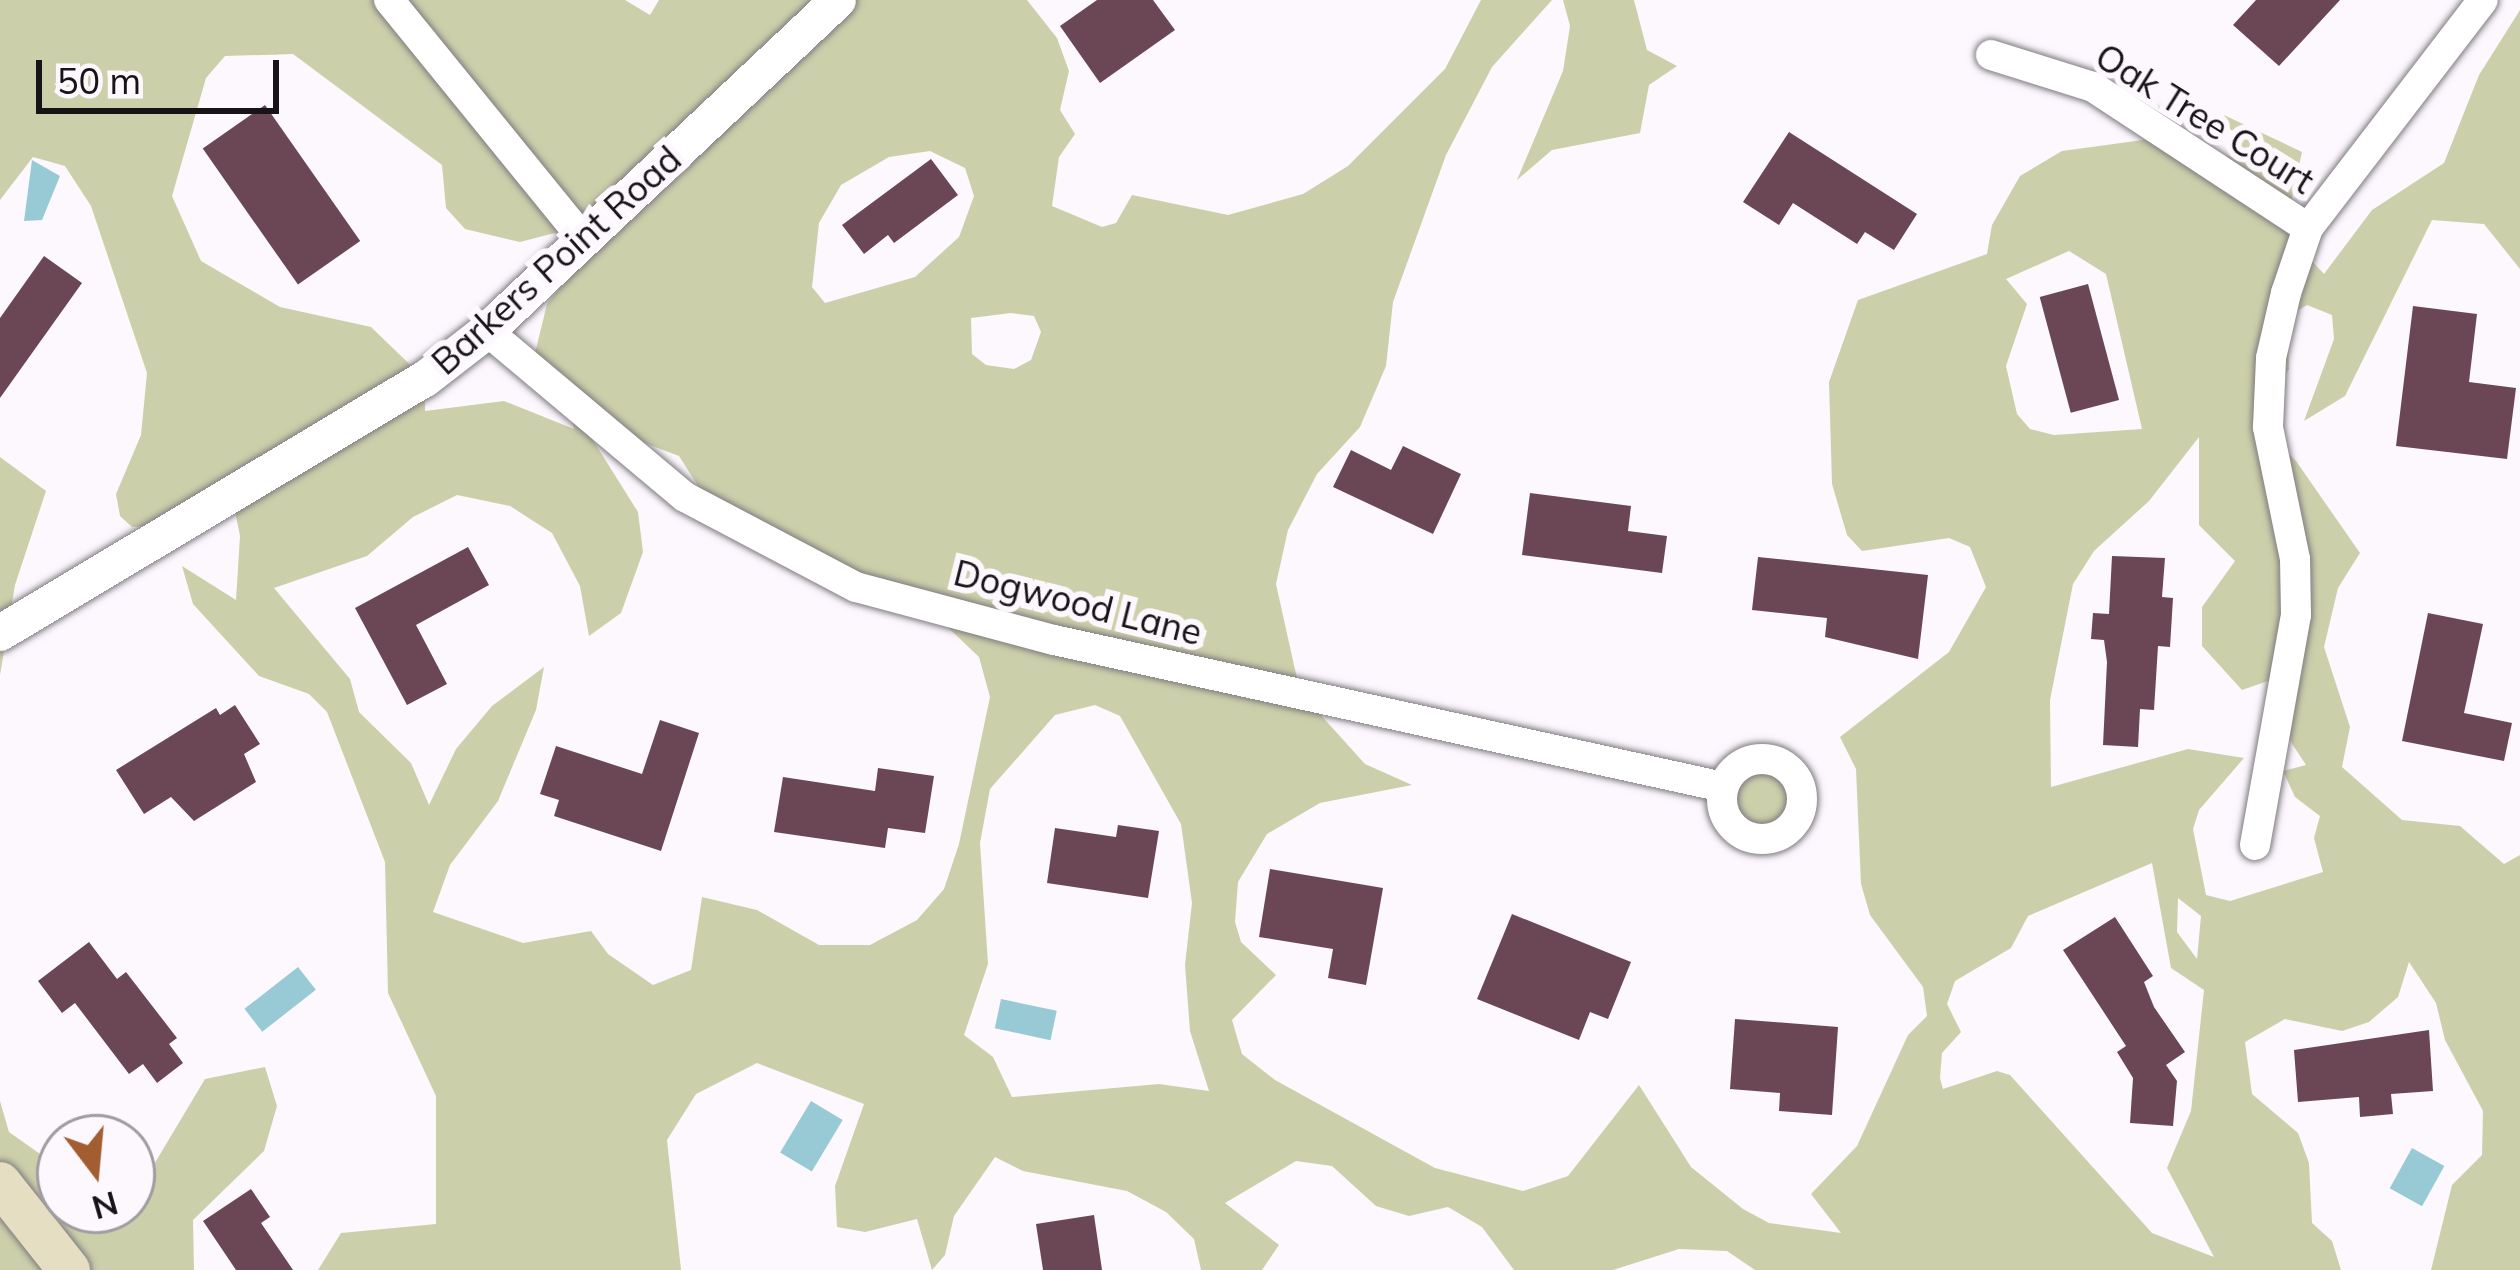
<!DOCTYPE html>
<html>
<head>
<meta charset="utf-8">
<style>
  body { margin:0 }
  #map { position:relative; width:2520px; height:1270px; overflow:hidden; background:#fcf8fe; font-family:Mulish,sans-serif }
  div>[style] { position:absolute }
  .green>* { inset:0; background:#ccd0aa }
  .round { border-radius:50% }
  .water>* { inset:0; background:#98cad5; transform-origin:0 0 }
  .building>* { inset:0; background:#6b4654; transform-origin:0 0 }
  .roads { filter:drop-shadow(0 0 3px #807c81) drop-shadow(0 0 3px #807c81) }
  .minor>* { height:30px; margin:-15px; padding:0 15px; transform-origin:15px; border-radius:15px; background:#fff }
  .minor>.ring { margin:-15px; padding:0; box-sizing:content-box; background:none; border:30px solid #fff; border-radius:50% }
  .tertiary>* { height:36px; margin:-18px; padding:0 18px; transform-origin:18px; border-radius:18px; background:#fff }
  .secondary>* { height:42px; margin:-21px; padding:0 21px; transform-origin:21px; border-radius:21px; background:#e5dec2 }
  span { translate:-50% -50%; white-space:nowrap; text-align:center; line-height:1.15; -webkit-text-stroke:12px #fcf8fe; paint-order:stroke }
  .street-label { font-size:36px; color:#161417 }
  .north { position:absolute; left:36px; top:1114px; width:120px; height:120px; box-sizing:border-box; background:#fcf8fe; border:3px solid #a09da2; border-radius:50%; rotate:164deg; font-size:33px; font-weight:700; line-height:48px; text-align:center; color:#161417 }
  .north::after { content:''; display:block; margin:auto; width:42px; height:54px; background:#a25d30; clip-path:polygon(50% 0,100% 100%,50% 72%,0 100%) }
  .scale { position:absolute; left:36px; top:60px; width:243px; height:54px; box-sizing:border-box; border:6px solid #161417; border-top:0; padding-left:15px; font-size:36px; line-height:42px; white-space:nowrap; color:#161417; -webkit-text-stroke:9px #fcf8fe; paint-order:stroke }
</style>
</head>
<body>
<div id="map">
  <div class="green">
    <i style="clip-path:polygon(evenodd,0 0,625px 0,650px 15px,659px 0,834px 0,815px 23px,856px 0,1027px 0,1057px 38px,1069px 71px,1060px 110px,1075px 134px,1059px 157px,1052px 206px,1102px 227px,1116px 223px,1132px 195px,1228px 215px,1303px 194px,1348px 166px,1445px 69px,1481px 0,1552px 0,1492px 67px,1446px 155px,1393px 302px,1386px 366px,1360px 427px,1317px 474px,1288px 530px,1276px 584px,1300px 692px,1365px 764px,1412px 785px,1320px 803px,1267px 834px,1238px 882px,1235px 922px,1241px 942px,1276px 975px,1232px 1020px,1242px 1054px,1275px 1080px,1435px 1168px,1523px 1191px,1568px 1176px,1639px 1085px,1691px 1167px,1743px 1209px,1769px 1223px,1841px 1233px,1811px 1194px,1857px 1146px,1908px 1035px,1927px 1016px,1923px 987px,1870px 915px,1861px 884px,1856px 769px,1840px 737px,1949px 652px,1986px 587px,1970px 547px,1949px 538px,1862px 551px,1847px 535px,1832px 484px,1829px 382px,1858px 300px,1987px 254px,1992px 225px,2020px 176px,2062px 151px,2143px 140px,2243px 159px,2224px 115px,2302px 152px,2291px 202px,2311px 260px,2324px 274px,2372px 210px,2444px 163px,2479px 75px,2520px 10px,2520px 269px,2484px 224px,2432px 220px,2345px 396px,2304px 421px,2334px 339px,2332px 315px,2307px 305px,2287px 317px,2289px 369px,2257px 421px,2296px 461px,2360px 553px,2338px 588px,2324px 647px,2350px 727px,2342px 767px,2402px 820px,2460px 826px,2504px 864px,2520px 855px,2520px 1270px,2431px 1270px,2452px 1185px,2482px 1155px,2483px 1111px,2445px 1040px,2436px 1003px,2409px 962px,2398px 997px,2369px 1022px,2342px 1031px,2285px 1019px,2245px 1042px,2252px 1094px,2298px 1133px,2309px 1163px,2312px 1223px,2332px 1241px,2341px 1270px,1755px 1270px,1727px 1251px,1679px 1249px,1613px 1270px,1514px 1270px,1482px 1227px,1448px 1207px,1409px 1216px,1376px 1206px,1332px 1166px,1296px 1161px,1225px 1203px,1279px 1245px,1262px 1270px,1201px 1270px,1194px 1239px,1166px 1212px,1127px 1191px,1023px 1171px,995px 1157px,954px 1216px,945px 1255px,932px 1270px,917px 1219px,865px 1232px,837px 1227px,835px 1186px,864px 1104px,757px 1063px,696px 1094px,667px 1140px,681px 1270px,318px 1270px,341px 1233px,436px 1224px,436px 1096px,388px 993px,385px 862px,327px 712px,309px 694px,259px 676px,193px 604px,182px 566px,236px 600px,240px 536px,232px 496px,150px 526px,132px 527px,120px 516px,116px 494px,141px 435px,147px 373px,91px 206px,65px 166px,33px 157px,0 200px,0 0,293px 54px,442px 165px,446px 208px,465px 229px,520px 242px,574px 228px,595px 244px,547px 304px,535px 353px,561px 380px,574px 429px,504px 401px,425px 411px,425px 379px,371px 327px,280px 307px,201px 261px,172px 196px,206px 78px,225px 56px,293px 54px,0 0,930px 151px,965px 168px,974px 196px,959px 237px,915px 277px,825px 303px,812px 287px,819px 223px,841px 185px,889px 157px,930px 151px,0 0,2069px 251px,2106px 274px,2142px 429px,2054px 435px,2030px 429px,2017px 414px,2006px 366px,2027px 304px,2006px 279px,2069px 251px,0 0,1011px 313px,1034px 316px,1041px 332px,1031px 360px,1014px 369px,986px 365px,972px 354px,971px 318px,1011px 313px,0 0,589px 434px,626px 436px,679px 456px,698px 486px,830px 588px,937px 617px,979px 657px,990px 697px,959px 844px,944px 889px,917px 920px,870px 945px,819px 945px,757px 910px,702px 897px,691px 970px,653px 985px,608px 954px,591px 931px,523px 943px,433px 912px,450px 865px,498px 801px,536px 710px,544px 667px,492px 706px,456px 749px,429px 805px,411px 763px,359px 712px,350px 679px,274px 588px,367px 556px,413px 517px,457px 495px,510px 506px,552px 533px,580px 586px,589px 636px,621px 613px,643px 552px,638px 512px,589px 434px,0 0,2199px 437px,2199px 525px,2235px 561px,2202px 607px,2202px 646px,2242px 690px,2297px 671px,2287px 736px,2306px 765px,2283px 771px,2295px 797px,2320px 816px,2314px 838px,2323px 872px,2230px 901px,2206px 895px,2193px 829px,2199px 810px,2244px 758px,2188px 749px,2051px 787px,2050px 700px,2073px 584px,2094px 551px,2149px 501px,2199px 437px,0 0,1095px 705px,1120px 716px,1181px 824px,1192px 903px,1185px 965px,1190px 1031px,1209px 1091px,1159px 1084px,1012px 1097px,993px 1057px,964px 1035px,988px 964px,980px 843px,990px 789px,1055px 715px,1095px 705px,0 0,2152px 863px,2171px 968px,2204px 990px,2191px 1111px,2167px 1168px,2214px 1257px,2152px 1233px,2010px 1075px,1997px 1071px,1943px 1089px,1940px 1078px,1942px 1053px,1961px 1032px,1947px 1004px,1955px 981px,2011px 948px,2028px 916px,2152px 863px,0 0,2178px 898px,2201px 916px,2197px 959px,2177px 932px,2178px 898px)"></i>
    <i style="clip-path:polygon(1563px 0,1634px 0,1647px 50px,1677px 66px,1649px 85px,1640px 133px,1552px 150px,1517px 180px,1563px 71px,1570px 26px)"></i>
    <i style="clip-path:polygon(0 457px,46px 491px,15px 585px,0 675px)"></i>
    <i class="round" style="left:1731px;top:769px;width:60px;height:60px"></i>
    <i style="clip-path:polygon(265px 1067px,277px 1106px,264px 1151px,193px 1220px,194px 1270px,0 1270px,0 1101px,9px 1132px,60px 1168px,60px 1210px,132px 1210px,132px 1170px,153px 1166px,205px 1079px)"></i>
  </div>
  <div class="water">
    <i style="clip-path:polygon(32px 160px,60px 176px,42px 220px,24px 221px)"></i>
    <i style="left:298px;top:967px;width:29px;height:68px;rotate:52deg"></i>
    <i style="left:1001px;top:999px;width:57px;height:30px;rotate:12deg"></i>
    <i style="left:811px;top:1101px;width:37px;height:60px;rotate:31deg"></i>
    <i style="left:2412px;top:1148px;width:37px;height:46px;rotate:29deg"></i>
  </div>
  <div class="building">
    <i style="clip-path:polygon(1097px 0,1153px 0,1175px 30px,1100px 83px,1060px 26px)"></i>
    <i style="clip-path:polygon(2256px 0,2340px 0,2279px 66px,2233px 25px)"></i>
    <i style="left:265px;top:105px;width:166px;height:76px;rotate:55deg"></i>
    <i style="clip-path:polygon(1789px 132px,1917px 214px,1894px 250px,1865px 232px,1857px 244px,1793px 203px,1779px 225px,1743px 202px)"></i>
    <i style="clip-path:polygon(931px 159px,958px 195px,894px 243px,888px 235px,864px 254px,842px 225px)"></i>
    <i style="clip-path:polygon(44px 256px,82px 283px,0 398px,0 318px)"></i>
    <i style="left:2088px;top:284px;width:120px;height:50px;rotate:75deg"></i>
    <i style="clip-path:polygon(2413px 306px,2477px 314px,2469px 382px,2516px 388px,2507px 459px,2396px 446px)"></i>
    <i style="clip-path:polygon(1403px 446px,1461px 474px,1433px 534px,1333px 487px,1351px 450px,1391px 470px)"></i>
    <i style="clip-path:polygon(1530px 493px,1631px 506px,1628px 531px,1667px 536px,1662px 573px,1522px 555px)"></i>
    <i style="clip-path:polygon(468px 547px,489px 585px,416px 625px,447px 684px,407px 705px,355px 608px)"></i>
    <i style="clip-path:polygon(2112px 556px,2165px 558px,2162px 597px,2173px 598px,2170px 647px,2158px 646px,2154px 710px,2140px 709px,2138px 747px,2103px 745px,2107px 662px,2104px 640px,2091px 639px,2093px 613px,2109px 614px)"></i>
    <i style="clip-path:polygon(1758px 557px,1928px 575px,1918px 659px,1825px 637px,1827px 618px,1752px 610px)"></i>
    <i style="clip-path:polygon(2428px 613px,2483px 624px,2464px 713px,2512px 723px,2504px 761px,2402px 741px)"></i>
    <i style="clip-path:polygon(235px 705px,260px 744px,244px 754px,256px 782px,194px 821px,171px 797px,144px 814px,116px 770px,216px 708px,220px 715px)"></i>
    <i style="clip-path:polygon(660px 720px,699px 733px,661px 851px,554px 816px,559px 800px,540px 794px,556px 746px,642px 774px)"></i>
    <i style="clip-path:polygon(878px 768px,934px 776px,925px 833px,888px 828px,885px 848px,774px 832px,783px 777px,875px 791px)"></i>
    <i style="clip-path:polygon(1118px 825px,1159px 831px,1148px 898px,1047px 883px,1055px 828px,1116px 837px)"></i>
    <i style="clip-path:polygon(1270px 869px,1383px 888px,1366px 985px,1328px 978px,1333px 949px,1259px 937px)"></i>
    <i style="clip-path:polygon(1512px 914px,1631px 962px,1608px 1019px,1590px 1012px,1579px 1040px,1477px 999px)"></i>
    <i style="clip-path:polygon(2115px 917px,2153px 976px,2144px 982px,2154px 1007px,2185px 1052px,2166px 1065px,2177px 1081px,2173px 1126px,2130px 1123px,2133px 1078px,2117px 1052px,2126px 1046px,2063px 950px)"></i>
    <i style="clip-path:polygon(89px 942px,117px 979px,126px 972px,177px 1038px,169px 1044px,183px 1063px,157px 1083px,143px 1064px,129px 1074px,75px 1003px,62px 1013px,38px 981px)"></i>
    <i style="clip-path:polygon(1735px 1019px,1838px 1027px,1832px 1115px,1779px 1111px,1780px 1093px,1730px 1089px)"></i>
    <i style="clip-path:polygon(2429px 1030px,2433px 1091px,2391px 1094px,2393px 1114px,2360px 1117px,2359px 1097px,2298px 1102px,2294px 1050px)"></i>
    <i style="clip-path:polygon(251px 1189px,270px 1217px,261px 1223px,293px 1270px,236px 1270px,203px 1221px)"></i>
    <i style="clip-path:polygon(1094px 1215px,1102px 1270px,1043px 1270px,1036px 1224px)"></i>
  </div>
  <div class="roads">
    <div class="minor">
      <i style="left:389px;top:0;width:308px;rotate:50.9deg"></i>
      <i style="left:1991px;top:55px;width:107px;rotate:17.4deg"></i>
      <i style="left:2093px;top:87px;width:257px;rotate:33.3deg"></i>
      <i style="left:487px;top:331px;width:258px;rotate:40deg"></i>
      <i style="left:685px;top:497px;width:193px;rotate:27.8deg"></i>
      <i style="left:856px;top:587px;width:205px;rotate:15deg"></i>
      <i style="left:1054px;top:640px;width:685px;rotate:12.39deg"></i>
      <i class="ring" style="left:1722px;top:759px;width:50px;height:50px"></i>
      <i style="left:2255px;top:845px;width:234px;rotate:-79.9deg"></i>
      <i style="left:2296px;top:615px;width:56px;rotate:-91deg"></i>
      <i style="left:2295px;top:559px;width:135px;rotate:-101.6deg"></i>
      <i style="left:2268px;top:427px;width:69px;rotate:-87.5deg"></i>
      <i style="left:2271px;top:358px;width:67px;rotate:-77deg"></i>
      <i style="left:2286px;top:293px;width:69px;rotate:-71.3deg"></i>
      <i style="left:2308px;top:228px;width:287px;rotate:-52.5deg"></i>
    </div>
    <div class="tertiary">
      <i style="left:0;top:633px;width:495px;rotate:-30.9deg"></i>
      <i style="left:425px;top:379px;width:78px;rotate:-37.7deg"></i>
      <i style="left:487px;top:331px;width:482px;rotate:-43.3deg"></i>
    </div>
    <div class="secondary">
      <i style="left:0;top:1183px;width:111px;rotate:51.6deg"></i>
    </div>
  </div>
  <div class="street-label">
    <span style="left:2205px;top:118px;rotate:32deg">Oak Tree Court</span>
    <span style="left:556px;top:260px;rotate:-42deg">Barkers Point Road</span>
    <span style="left:1078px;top:602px;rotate:14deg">Dogwood Lane</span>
  </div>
  <div class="north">N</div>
  <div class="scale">50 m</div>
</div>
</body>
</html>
